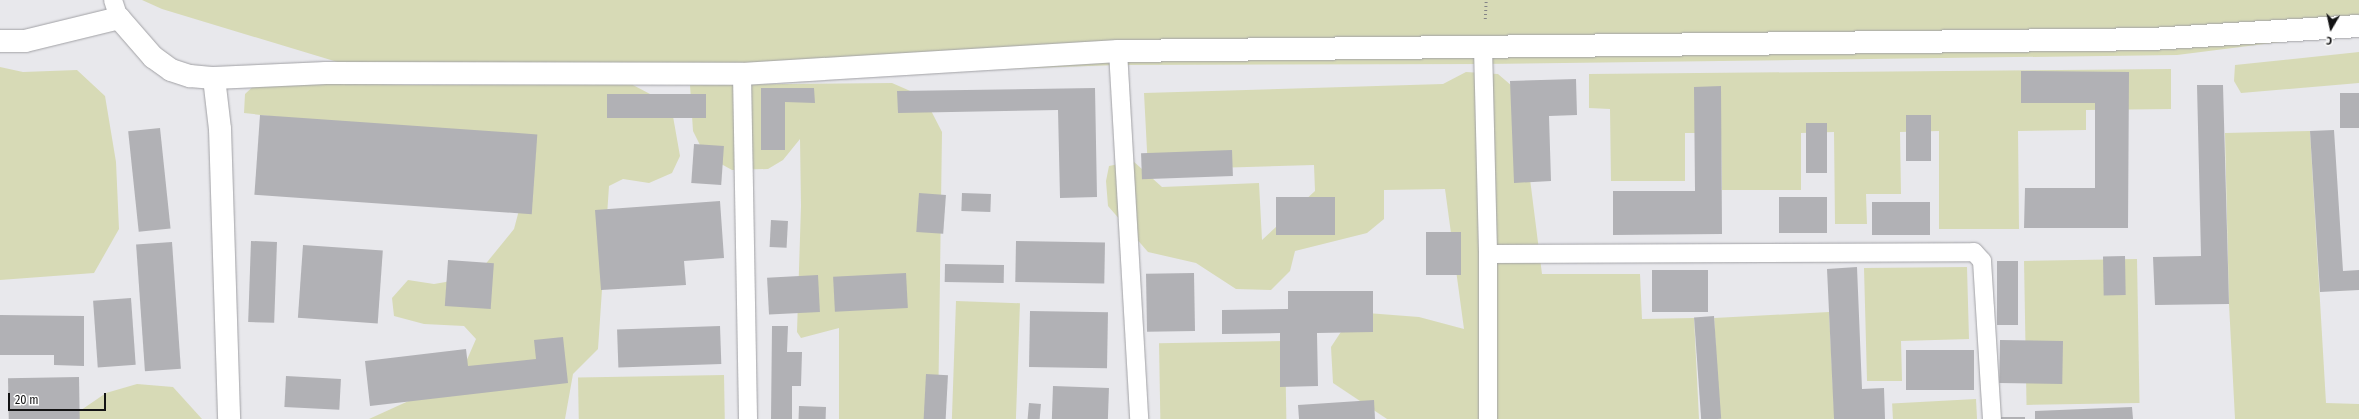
<!DOCTYPE html>
<html>
<head>
<meta charset="utf-8">
<style>
  body { margin:0 }
  #map { position:relative; width:2359px; height:419px; overflow:hidden; background:#e8e8ec; font-family:"Fira Sans Condensed",sans-serif }
  div>[style] { position:absolute }
  .green>* { inset:0; background:#d7dab6; transform-origin:0 0 }
  .building>* { inset:0; background:#b1b1b5; transform-origin:0 0 }
  .path>* { height:2.5px; margin-top:-1.25px; transform-origin:0; background:repeating-linear-gradient(90deg,#838386 0 1px,transparent 0 4px) }
  .roads { filter:drop-shadow(0 0 1px #a1a1a5) drop-shadow(0 0 1px #a1a1a5) }
  .service>* { height:18px; margin:-9px; padding:0 9px; transform-origin:9px; border-radius:9px; background:#fff }
  .tertiary>* { height:22px; margin:-11px; padding:0 11px; transform-origin:11px; border-radius:11px; background:#fff }
  span { translate:-50% -50%; white-space:nowrap; text-align:center; line-height:1.15; -webkit-text-stroke:3px #fff; paint-order:stroke }
  .north { position:absolute; left:2311px; top:8px; width:40px; height:40px; -webkit-text-stroke:3px #fff; paint-order:stroke; rotate:189deg; font-size:11px; font-weight:700; line-height:16px; text-align:center; color:#131314 }
  .north::after { content:''; display:block; margin:auto; width:14px; height:18px; background:#131314; clip-path:polygon(50% 0,100% 100%,50% 72%,0 100%) }
  .scale { position:absolute; left:8px; top:393px; width:98px; height:18px; box-sizing:border-box; border:2px solid #131314; border-top:0; padding-left:5px; font-size:12px; line-height:14px; white-space:nowrap; color:#131314; -webkit-text-stroke:3px #fff; paint-order:stroke }
</style>
</head>
<body>
<div id="map">
  <div class="green">
    <i style="clip-path:polygon(142px 0,2359px 0,2359px 32px,2177px 55px,1484px 64px,1118px 65px,743px 78px,354px 67px,162px 9px)"></i>
    <i style="clip-path:polygon(2359px 52px,2359px 83px,2241px 93px,2234px 81px,2235px 65px)"></i>
    <i style="clip-path:polygon(0 67px,23px 72px,77px 70px,105px 96px,116px 162px,119px 229px,94px 273px,0 280px)"></i>
    <i style="clip-path:polygon(2171px 69px,2171px 109px,2086px 110px,2086px 130px,2018px 131px,2019px 229px,1939px 229px,1939px 131px,1900px 132px,1901px 194px,1866px 194px,1867px 224px,1835px 224px,1834px 132px,1801px 133px,1801px 190px,1722px 190px,1721px 133px,1685px 133px,1685px 181px,1611px 181px,1610px 109px,1589px 108px,1589px 74px)"></i>
    <i style="clip-path:polygon(1466px 72px,1498px 74px,1519px 92px,1542px 274px,1640px 274px,1642px 319px,1694px 318px,1699px 419px,1387px 419px,1333px 383px,1331px 347px,1354px 312px,1419px 317px,1464px 329px,1445px 189px,1384px 190px,1384px 219px,1367px 233px,1295px 251px,1290px 271px,1271px 290px,1236px 289px,1196px 263px,1148px 252px,1108px 206px,1106px 181px,1109px 166px,1133px 161px,1162px 187px,1259px 183px,1262px 240px,1315px 191px,1314px 165px,1148px 170px,1144px 93px,1443px 84px)"></i>
    <i style="clip-path:polygon(259px 81px,413px 85px,631px 84px,671px 105px,680px 156px,672px 173px,649px 183px,623px 179px,609px 186px,598px 349px,573px 374px,565px 419px,369px 419px,459px 378px,476px 339px,464px 326px,424px 324px,394px 316px,392px 298px,408px 280px,434px 284px,475px 277px,514px 229px,536px 146px,244px 113px,245px 94px)"></i>
    <i style="clip-path:polygon(892px 83px,924px 97px,942px 132px,938px 419px,839px 419px,839px 328px,801px 338px,797px 332px,801px 206px,800px 139px,783px 160px,768px 169px,732px 170px,705px 155px,693px 131px,690px 85px)"></i>
    <i style="clip-path:polygon(2310px 131px,2326px 403px,2359px 404px,2359px 419px,2235px 419px,2229px 304px,2225px 133px)"></i>
    <i style="left:2137px;top:259px;width:144px;height:113px;rotate:89deg"></i>
    <i style="clip-path:polygon(1967px 267px,1969px 339px,1901px 341px,1902px 381px,1867px 381px,1864px 268px)"></i>
    <i style="left:956px;top:301px;width:64px;height:118px;rotate:2deg"></i>
    <i style="left:1829px;top:312px;width:107px;height:115px;rotate:87deg"></i>
    <i style="left:1285px;top:341px;width:78px;height:126px;rotate:89deg"></i>
    <i style="left:724px;top:375px;width:44px;height:146px;rotate:89deg"></i>
    <i style="clip-path:polygon(137px 384px,173px 387px,202px 419px,68px 419px,106px 393px)"></i>
    <i style="left:1976px;top:399px;width:20px;height:84px;rotate:87deg"></i>
  </div>
  <div class="building">
    <i style="clip-path:polygon(2021px 71px,2129px 72px,2128px 228px,2024px 228px,2025px 188px,2095px 188px,2095px 103px,2021px 103px)"></i>
    <i style="clip-path:polygon(1576px 79px,1577px 115px,1549px 116px,1551px 181px,1514px 183px,1510px 81px)"></i>
    <i style="clip-path:polygon(2197px 85px,2223px 85px,2229px 304px,2155px 305px,2153px 257px,2201px 256px)"></i>
    <i style="clip-path:polygon(1721px 86px,1722px 234px,1613px 235px,1613px 191px,1695px 191px,1694px 87px)"></i>
    <i style="clip-path:polygon(761px 88px,814px 88px,815px 103px,785px 102px,785px 150px,761px 150px)"></i>
    <i style="clip-path:polygon(1095px 88px,1097px 197px,1060px 198px,1058px 110px,898px 113px,897px 91px)"></i>
    <i style="left:2359px;top:93px;width:35px;height:19px;rotate:90deg"></i>
    <i style="left:607px;top:94px;width:99px;height:24px"></i>
    <i style="left:260px;top:115px;width:278px;height:80px;rotate:4deg"></i>
    <i style="left:1906px;top:115px;width:25px;height:46px"></i>
    <i style="left:1806px;top:123px;width:21px;height:50px"></i>
    <i style="left:160px;top:128px;width:101px;height:32px;rotate:84deg"></i>
    <i style="clip-path:polygon(2334px 130px,2343px 271px,2359px 270px,2359px 290px,2320px 292px,2310px 131px)"></i>
    <i style="left:694px;top:144px;width:30px;height:39px;rotate:4deg"></i>
    <i style="left:1232px;top:150px;width:26px;height:91px;rotate:88deg"></i>
    <i style="left:919px;top:193px;width:27px;height:39px;rotate:4deg"></i>
    <i style="left:962px;top:193px;width:29px;height:18px;rotate:2deg"></i>
    <i style="left:1276px;top:197px;width:59px;height:38px"></i>
    <i style="left:1827px;top:197px;width:36px;height:48px;rotate:90deg"></i>
    <i style="clip-path:polygon(720px 201px,724px 258px,684px 261px,686px 285px,601px 290px,595px 210px)"></i>
    <i style="left:1930px;top:202px;width:33px;height:58px;rotate:90deg"></i>
    <i style="left:771px;top:220px;width:17px;height:27px;rotate:3deg"></i>
    <i style="left:1461px;top:232px;width:43px;height:35px;rotate:90deg"></i>
    <i style="left:251px;top:241px;width:26px;height:81px;rotate:2deg"></i>
    <i style="left:1016px;top:241px;width:89px;height:41px;rotate:1deg"></i>
    <i style="left:172px;top:242px;width:127px;height:36px;rotate:86deg"></i>
    <i style="left:303px;top:245px;width:80px;height:73px;rotate:4deg"></i>
    <i style="left:2125px;top:256px;width:39px;height:22px;rotate:89deg"></i>
    <i style="left:448px;top:260px;width:46px;height:46px;rotate:4deg"></i>
    <i style="left:1997px;top:261px;width:21px;height:64px"></i>
    <i style="left:945px;top:264px;width:59px;height:18px;rotate:1deg"></i>
    <i style="clip-path:polygon(1857px 267px,1862px 389px,1884px 388px,1885px 419px,1834px 419px,1827px 269px)"></i>
    <i style="left:1652px;top:270px;width:56px;height:42px"></i>
    <i style="left:906px;top:273px;width:35px;height:73px;rotate:87deg"></i>
    <i style="left:1194px;top:273px;width:58px;height:48px;rotate:89deg"></i>
    <i style="left:818px;top:275px;width:37px;height:51px;rotate:87deg"></i>
    <i style="clip-path:polygon(1288px 291px,1373px 291px,1373px 332px,1317px 333px,1318px 386px,1280px 387px,1280px 333px,1222px 334px,1222px 310px,1288px 309px)"></i>
    <i style="left:131px;top:298px;width:67px;height:38px;rotate:86deg"></i>
    <i style="left:1030px;top:311px;width:78px;height:56px;rotate:1deg"></i>
    <i style="clip-path:polygon(0 315px,84px 316px,84px 366px,54px 365px,54px 355px,0 355px)"></i>
    <i style="left:1714px;top:316px;width:103px;height:20px;rotate:86deg"></i>
    <i style="left:720px;top:326px;width:38px;height:103px;rotate:88deg"></i>
    <i style="clip-path:polygon(772px 326px,788px 326px,787px 352px,802px 352px,801px 386px,792px 386px,792px 419px,771px 419px)"></i>
    <i style="clip-path:polygon(563px 337px,568px 383px,370px 406px,365px 361px,466px 349px,468px 366px,536px 359px,534px 340px)"></i>
    <i style="left:2000px;top:340px;width:63px;height:43px;rotate:1deg"></i>
    <i style="left:1974px;top:350px;width:40px;height:68px;rotate:90deg"></i>
    <i style="left:926px;top:374px;width:22px;height:45px;rotate:3deg"></i>
    <i style="left:286px;top:376px;width:55px;height:31px;rotate:3deg"></i>
    <i style="left:79px;top:377px;width:42px;height:71px;rotate:89deg"></i>
    <i style="left:1053px;top:386px;width:56px;height:33px;rotate:2deg"></i>
    <i style="clip-path:polygon(1374px 400px,1375px 419px,1299px 419px,1298px 405px)"></i>
    <i style="left:1029px;top:403px;width:12px;height:16px;rotate:5deg"></i>
    <i style="left:799px;top:406px;width:27px;height:13px;rotate:2deg"></i>
    <i style="clip-path:polygon(2132px 407px,2133px 419px,2035px 419px,2035px 411px)"></i>
    <i style="left:2000px;top:417px;width:25px;height:2px"></i>
  </div>
  <div class="path">
    <i style="left:1485px;top:19px;width:19px;rotate:-87deg"></i>
  </div>
  <div class="roads">
    <div class="service">
      <i style="left:113px;top:0;width:19px;rotate:72deg"></i>
      <i style="left:1483px;top:47px;width:207px;rotate:88.6deg"></i>
      <i style="left:1488px;top:254px;width:165px;rotate:90deg"></i>
      <i style="left:1118px;top:51px;width:369px;rotate:86.7deg"></i>
      <i style="left:742px;top:74px;width:345px;rotate:89deg"></i>
      <i style="left:1488px;top:254px;width:486px;rotate:-0.2deg"></i>
      <i style="left:1974px;top:252px;width:12px;rotate:48deg"></i>
      <i style="left:1982px;top:261px;width:158px;rotate:86.4deg"></i>
    </div>
    <div class="tertiary">
      <i style="left:0;top:41px;width:25px"></i>
      <i style="left:25px;top:41px;width:97px;rotate:-13.7deg"></i>
      <i style="left:119px;top:18px;width:52px;rotate:48.9deg"></i>
      <i style="left:153px;top:57px;width:22px;rotate:36deg"></i>
      <i style="left:171px;top:70px;width:20px;rotate:18deg"></i>
      <i style="left:190px;top:76px;width:24px;rotate:5deg"></i>
      <i style="left:214px;top:78px;width:112px;rotate:-2.6deg"></i>
      <i style="left:326px;top:73px;width:416px;rotate:0.1deg"></i>
      <i style="left:742px;top:74px;width:377px;rotate:-3.5deg"></i>
      <i style="left:1118px;top:51px;width:1034px;rotate:-0.66deg"></i>
      <i style="left:2152px;top:39px;width:207px;rotate:-3.6deg"></i>
      <i style="left:214px;top:78px;width:51px;rotate:83.3deg"></i>
      <i style="left:220px;top:129px;width:290px;rotate:88.2deg"></i>
    </div>
  </div>
  <div class="north">С</div>
  <div class="scale">20 m</div>
</div>
</body>
</html>
